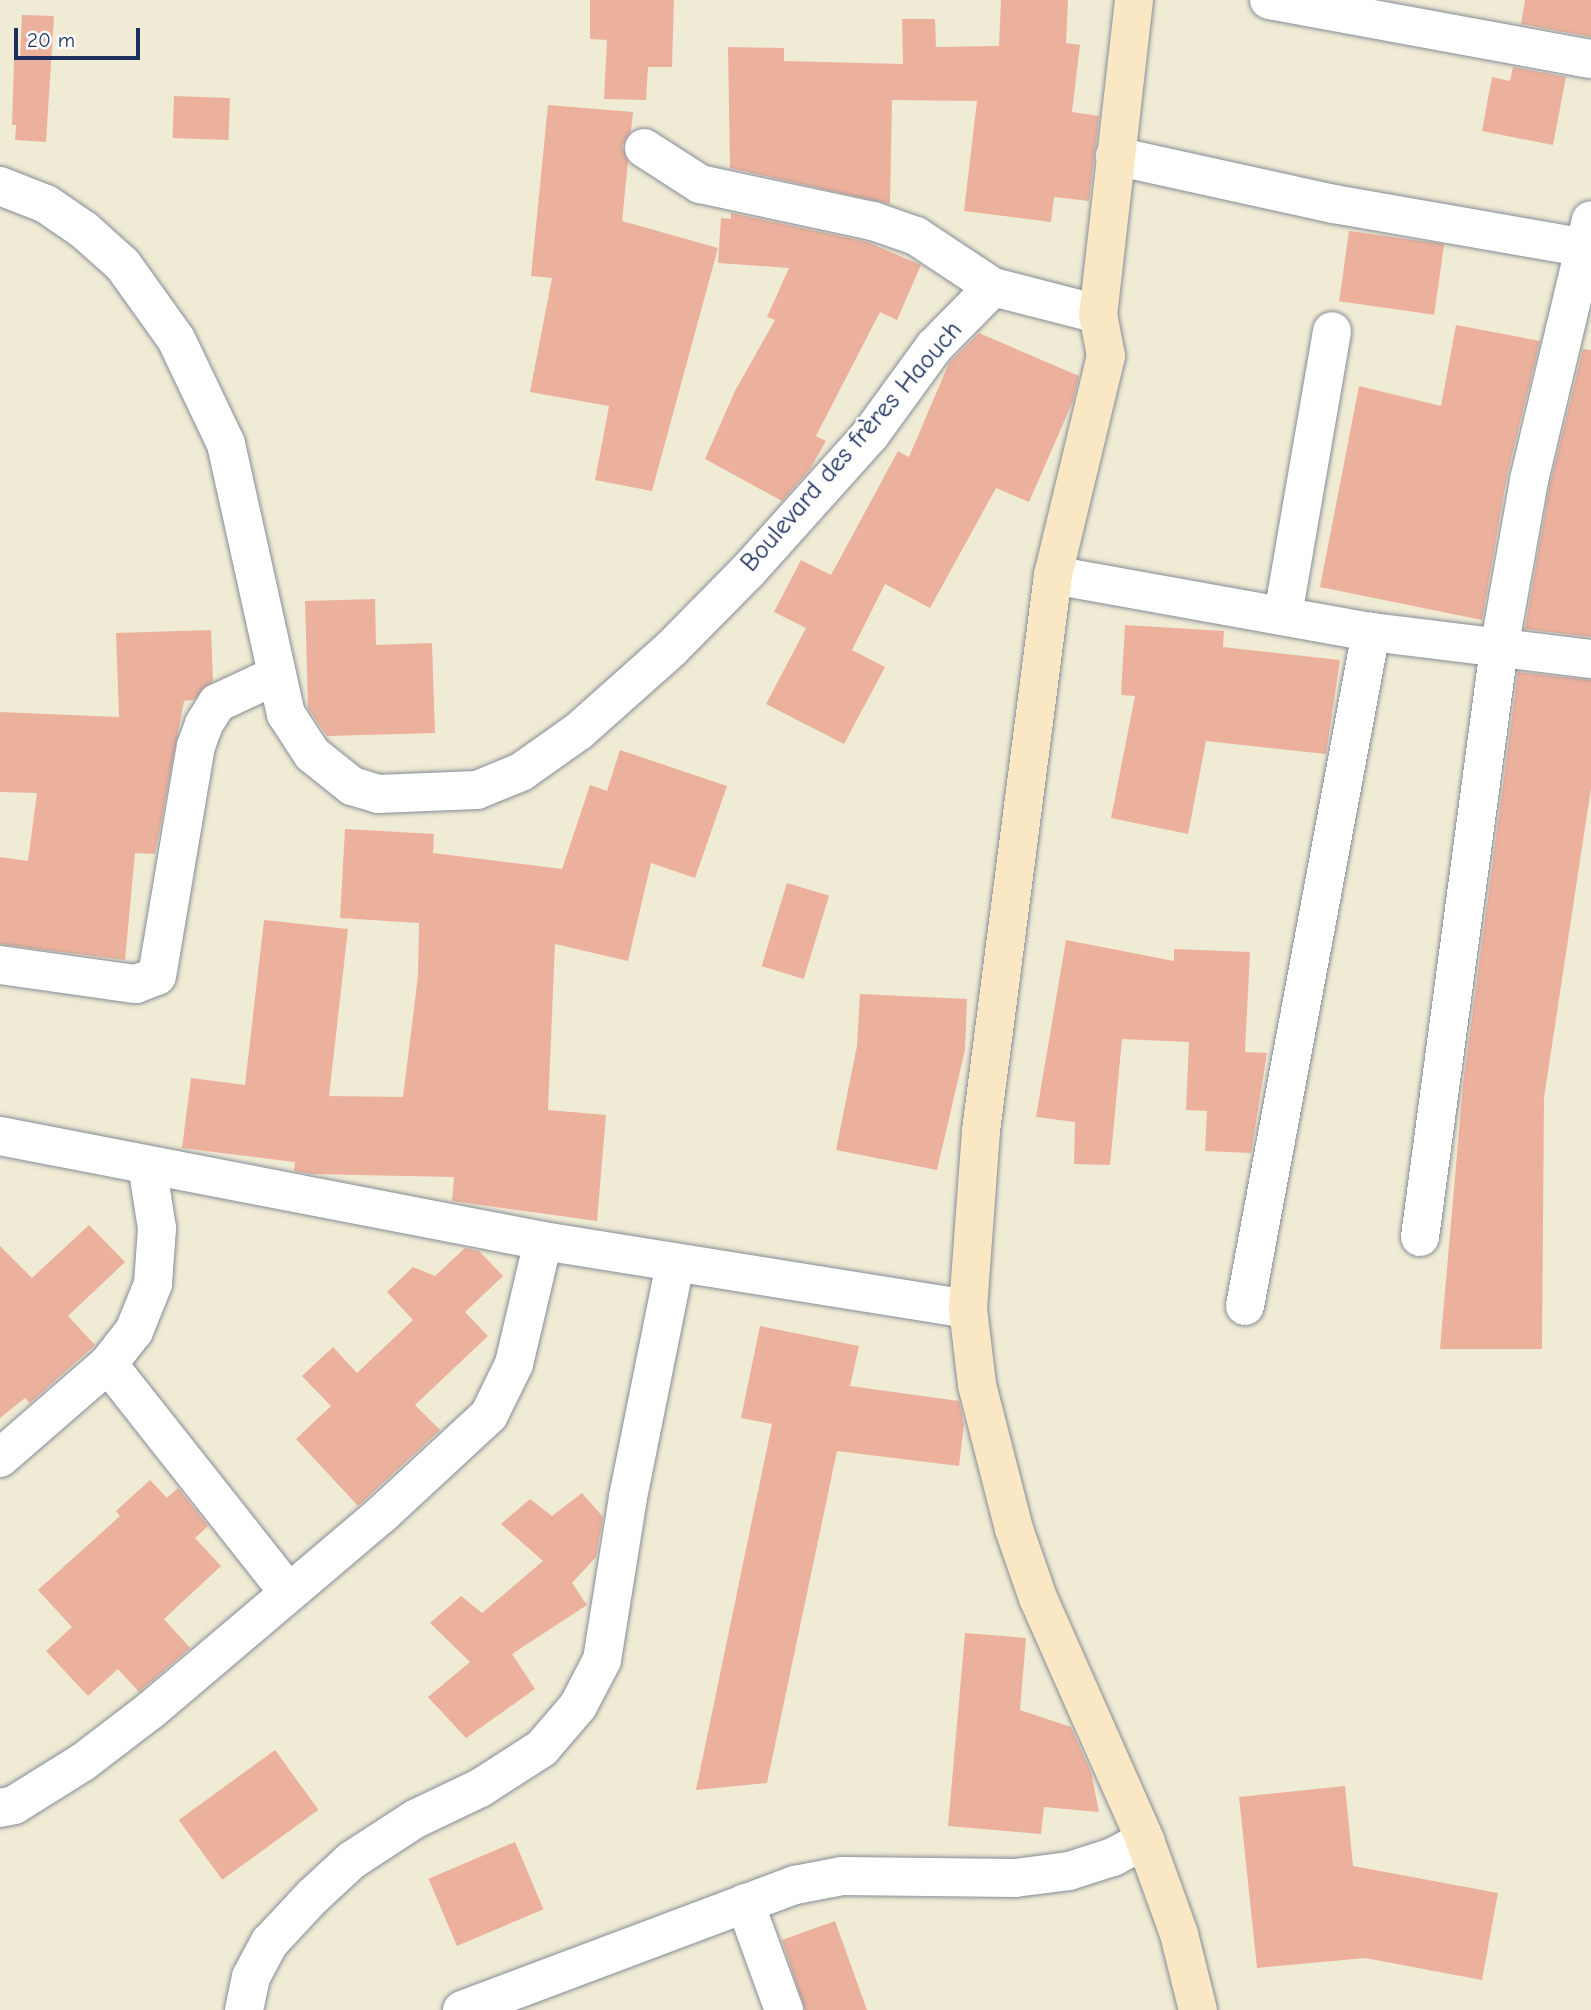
<!DOCTYPE html>
<html>
<head>
<meta charset="utf-8">
<style>
  body { margin:0 }
  #map { position:relative; width:1591px; height:2010px; overflow:hidden; background:#f0ebd4; font-family:"Comic Neue",sans-serif }
  div>[style] { position:absolute }
  .building>* { inset:0; background:#ecb19d; transform-origin:0 0 }
  .roads { filter:drop-shadow(0 0 2px #868d99) drop-shadow(0 0 2px #868d99) }
  .minor>* { height:38px; margin:-19px; padding:0 19px; transform-origin:19px; border-radius:19px; background:#fff }
  .tertiary>* { height:38px; margin:-19px; padding:0 19px; transform-origin:19px; border-radius:19px; background:#fff }
  .secondary>* { height:38px; margin:-19px; padding:0 19px; transform-origin:19px; border-radius:19px; background:#fae7c3 }
  span { translate:-50% -50%; white-space:nowrap; text-align:center; line-height:1.15; -webkit-text-stroke:5px #fff; paint-order:stroke }
  .street-label { font-size:26px; color:#1b2f5e }
  .scale { position:absolute; left:14px; top:28px; width:126px; height:32px; box-sizing:border-box; border:4px solid #1b2f5e; border-top:0; padding-left:9px; font-size:21px; line-height:24px; white-space:nowrap; color:#1b2f5e; -webkit-text-stroke:5px #fff; paint-order:stroke }
</style>
</head>
<body>
<div id="map">
  <div class="building">
    <i style="clip-path:polygon(590px 0,674px 0,672px 67px,648px 67px,646px 100px,604px 99px,607px 40px,590px 39px)"></i>
    <i style="clip-path:polygon(1001px 0,1068px 0,1066px 43px,1080px 45px,1072px 112px,1099px 116px,1089px 201px,1054px 197px,1051px 222px,964px 211px,977px 101px,892px 100px,890px 204px,730px 168px,728px 47px,784px 48px,784px 61px,903px 64px,902px 19px,935px 19px,936px 47px,999px 46px)"></i>
    <i style="clip-path:polygon(1525px 0,1591px 0,1591px 37px,1521px 24px)"></i>
    <i style="clip-path:polygon(22px 15px,54px 16px,46px 142px,15px 140px,16px 125px,12px 125px,14px 60px,20px 60px)"></i>
    <i style="clip-path:polygon(1513px 67px,1566px 77px,1553px 145px,1482px 131px,1492px 77px,1510px 81px)"></i>
    <i style="left:174px;top:96px;width:56px;height:42px;rotate:2deg"></i>
    <i style="clip-path:polygon(548px 105px,633px 112px,631px 131px,622px 146px,628px 162px,622px 221px,718px 248px,652px 491px,595px 480px,609px 406px,530px 392px,552px 278px,531px 276px)"></i>
    <i style="clip-path:polygon(731px 213px,867px 242px,921px 265px,897px 320px,880px 312px,816px 436px,826px 441px,810px 469px,782px 501px,705px 459px,735px 391px,775px 320px,767px 317px,789px 268px,718px 263px,721px 218px,731px 219px)"></i>
    <i style="left:1349px;top:231px;width:96px;height:71px;rotate:8deg"></i>
    <i style="clip-path:polygon(1456px 325px,1540px 341px,1507px 476px,1482px 620px,1320px 587px,1359px 386px,1441px 406px)"></i>
    <i style="clip-path:polygon(979px 333px,1079px 376px,1073px 401px,1029px 502px,996px 488px,930px 608px,885px 584px,852px 650px,885px 667px,844px 744px,766px 704px,806px 628px,774px 612px,801px 560px,831px 575px,898px 451px,909px 457px,949px 363px)"></i>
    <i style="clip-path:polygon(1583px 349px,1591px 350px,1591px 637px,1525px 629px,1550px 484px)"></i>
    <i style="clip-path:polygon(375px 599px,376px 645px,432px 643px,435px 733px,327px 736px,308px 708px,305px 601px)"></i>
    <i style="clip-path:polygon(1125px 625px,1224px 631px,1223px 647px,1340px 660px,1326px 754px,1206px 741px,1188px 834px,1111px 818px,1135px 696px,1121px 695px)"></i>
    <i style="clip-path:polygon(211px 630px,213px 681px,193px 700px,184px 701px,155px 854px,135px 853px,125px 960px,0 944px,0 857px,28px 861px,37px 793px,0 792px,0 712px,119px 717px,116px 633px)"></i>
    <i style="clip-path:polygon(1518px 672px,1591px 680px,1591px 788px,1544px 1098px,1542px 1349px,1440px 1349px,1463px 1085px)"></i>
    <i style="clip-path:polygon(620px 750px,727px 786px,695px 878px,651px 863px,628px 961px,555px 944px,548px 1110px,606px 1115px,597px 1221px,452px 1201px,454px 1177px,312px 1174px,294px 1171px,295px 1162px,182px 1148px,191px 1078px,245px 1085px,264px 920px,348px 929px,329px 1096px,403px 1097px,418px 976px,419px 923px,340px 918px,345px 829px,434px 834px,433px 853px,562px 869px,590px 785px,607px 791px)"></i>
    <i style="left:787px;top:883px;width:44px;height:87px;rotate:17deg"></i>
    <i style="clip-path:polygon(1066px 940px,1174px 961px,1174px 949px,1250px 952px,1245px 1052px,1267px 1053px,1251px 1153px,1205px 1151px,1207px 1111px,1186px 1110px,1189px 1042px,1122px 1039px,1110px 1165px,1074px 1164px,1075px 1122px,1036px 1117px)"></i>
    <i style="clip-path:polygon(860px 994px,967px 999px,965px 1050px,937px 1170px,836px 1150px,857px 1046px)"></i>
    <i style="clip-path:polygon(89px 1225px,125px 1262px,68px 1316px,95px 1345px,30px 1403px,25px 1398px,0 1418px,0 1246px,32px 1278px)"></i>
    <i style="clip-path:polygon(465px 1248px,479px 1251px,503px 1276px,465px 1312px,488px 1336px,415px 1405px,440px 1430px,358px 1506px,296px 1439px,331px 1406px,302px 1376px,333px 1347px,357px 1373px,413px 1320px,387px 1292px,413px 1267px,435px 1276px)"></i>
    <i style="clip-path:polygon(760px 1326px,859px 1346px,850px 1386px,959px 1401px,964px 1424px,959px 1466px,837px 1451px,767px 1783px,696px 1790px,772px 1424px,741px 1418px)"></i>
    <i style="clip-path:polygon(150px 1480px,167px 1498px,178px 1488px,208px 1526px,195px 1538px,221px 1566px,164px 1619px,190px 1648px,139px 1692px,118px 1669px,88px 1696px,46px 1651px,72px 1627px,38px 1590px,120px 1516px,116px 1511px)"></i>
    <i style="clip-path:polygon(582px 1493px,603px 1517px,596px 1557px,572px 1583px,587px 1605px,512px 1654px,535px 1689px,466px 1738px,428px 1697px,470px 1662px,430px 1623px,461px 1596px,482px 1613px,543px 1561px,501px 1524px,530px 1499px,552px 1516px)"></i>
    <i style="clip-path:polygon(965px 1633px,1026px 1638px,1020px 1710px,1071px 1727px,1091px 1772px,1099px 1812px,1044px 1807px,1041px 1834px,948px 1826px)"></i>
    <i style="left:275px;top:1750px;width:74px;height:119px;rotate:54deg"></i>
    <i style="clip-path:polygon(1345px 1786px,1353px 1866px,1498px 1893px,1482px 1980px,1365px 1958px,1257px 1968px,1239px 1797px)"></i>
    <i style="left:515px;top:1842px;width:73px;height:94px;rotate:67deg"></i>
    <i style="clip-path:polygon(835px 1921px,867px 2010px,805px 2010px,782px 1940px)"></i>
  </div>
  <div class="roads">
    <div class="minor">
      <i style="left:1269px;top:0;width:327px;rotate:10.4deg"></i>
      <i style="left:644px;top:148px;width:67px;rotate:32.7deg"></i>
      <i style="left:700px;top:184px;width:177px;rotate:12.1deg"></i>
      <i style="left:873px;top:221px;width:46px;rotate:19.2deg"></i>
      <i style="left:916px;top:236px;width:92px;rotate:33.5deg"></i>
      <i style="left:1115px;top:156px;width:224px;rotate:12.4deg"></i>
      <i style="left:1334px;top:204px;width:261px;rotate:9.9deg"></i>
      <i style="left:1053px;top:575px;width:323px;rotate:10.2deg"></i>
      <i style="left:1371px;top:632px;width:222px;rotate:7deg"></i>
      <i style="left:1283px;top:615px;width:288px;rotate:-80.2deg"></i>
      <i style="left:0;top:965px;width:137px;rotate:8deg"></i>
      <i style="left:136px;top:984px;width:22px;rotate:-21deg"></i>
      <i style="left:157px;top:976px;width:233px;rotate:-80.4deg"></i>
      <i style="left:196px;top:746px;width:23px;rotate:-70deg"></i>
      <i style="left:204px;top:724px;width:25px;rotate:-58deg"></i>
      <i style="left:217px;top:703px;width:64px;rotate:-25deg"></i>
      <i style="left:0;top:1136px;width:553px;rotate:10.94deg"></i>
      <i style="left:543px;top:1241px;width:430px;rotate:9.1deg"></i>
      <i style="left:147px;top:1165px;width:64px;rotate:81deg"></i>
      <i style="left:157px;top:1228px;width:56px;rotate:94.1deg"></i>
      <i style="left:153px;top:1284px;width:51px;rotate:112deg"></i>
      <i style="left:134px;top:1331px;width:42px;rotate:128.2deg"></i>
      <i style="left:108px;top:1364px;width:290px;rotate:51.7deg"></i>
      <i style="left:1420px;top:1237px;width:593px;rotate:-82.35deg"></i>
      <i style="left:1499px;top:649px;width:172px;rotate:-79.9deg"></i>
      <i style="left:1529px;top:480px;width:267px;rotate:-76.6deg"></i>
      <i style="left:1245px;top:1306px;width:686px;rotate:-79.41deg"></i>
      <i style="left:0;top:1458px;width:143px;rotate:-41deg"></i>
      <i style="left:0;top:1808px;width:14px;rotate:-12deg"></i>
      <i style="left:14px;top:1805px;width:81px;rotate:-31.9deg"></i>
      <i style="left:83px;top:1762px;width:86px;rotate:-37.4deg"></i>
      <i style="left:151px;top:1710px;width:302px;rotate:-40.3deg"></i>
      <i style="left:381px;top:1515px;width:147px;rotate:-42.8deg"></i>
      <i style="left:489px;top:1415px;width:57px;rotate:-63.9deg"></i>
      <i style="left:514px;top:1364px;width:126px;rotate:-76.7deg"></i>
      <i style="left:745px;top:1903px;width:114px;rotate:70deg"></i>
      <i style="left:244px;top:2010px;width:34px;rotate:-78deg"></i>
      <i style="left:251px;top:1977px;width:40px;rotate:-62deg"></i>
      <i style="left:270px;top:1942px;width:62px;rotate:-47deg"></i>
      <i style="left:312px;top:1897px;width:54px;rotate:-42.8deg"></i>
      <i style="left:352px;top:1860px;width:75px;rotate:-33.1deg"></i>
      <i style="left:415px;top:1819px;width:72px;rotate:-25.5deg"></i>
      <i style="left:480px;top:1788px;width:74px;rotate:-32.8deg"></i>
      <i style="left:542px;top:1748px;width:55px;rotate:-49.4deg"></i>
      <i style="left:578px;top:1706px;width:52px;rotate:-62.4deg"></i>
      <i style="left:602px;top:1660px;width:165px;rotate:-80.9deg"></i>
      <i style="left:628px;top:1497px;width:238px;rotate:-78.6deg"></i>
      <i style="left:462px;top:2010px;width:356px;rotate:-20.6deg"></i>
      <i style="left:795px;top:1885px;width:48px;rotate:-10.8deg"></i>
      <i style="left:842px;top:1876px;width:173px;rotate:0.7deg"></i>
      <i style="left:1015px;top:1878px;width:54px;rotate:-7.4deg"></i>
      <i style="left:1069px;top:1871px;width:46px;rotate:-17.7deg"></i>
      <i style="left:1113px;top:1857px;width:36px;rotate:-28deg"></i>
    </div>
    <div class="tertiary">
      <i style="left:0;top:186px;width:49px;rotate:21.4deg"></i>
      <i style="left:46px;top:204px;width:46px;rotate:34.4deg"></i>
      <i style="left:84px;top:230px;width:52px;rotate:41.9deg"></i>
      <i style="left:123px;top:265px;width:91px;rotate:54.4deg"></i>
      <i style="left:176px;top:339px;width:116px;rotate:64.5deg"></i>
      <i style="left:226px;top:444px;width:277px;rotate:77.5deg"></i>
      <i style="left:286px;top:714px;width:48px;rotate:57deg"></i>
      <i style="left:312px;top:754px;width:51px;rotate:38.7deg"></i>
      <i style="left:352px;top:786px;width:27px;rotate:17deg"></i>
      <i style="left:378px;top:794px;width:99px;rotate:-2.3deg"></i>
      <i style="left:477px;top:790px;width:48px;rotate:-22.2deg"></i>
      <i style="left:521px;top:772px;width:71px;rotate:-35.3deg"></i>
      <i style="left:579px;top:731px;width:123px;rotate:-41.7deg"></i>
      <i style="left:671px;top:649px;width:110px;rotate:-45.4deg"></i>
      <i style="left:748px;top:571px;width:183px;rotate:-48.1deg"></i>
      <i style="left:870px;top:435px;width:109px;rotate:-54deg"></i>
      <i style="left:934px;top:347px;width:84px;rotate:-45.5deg"></i>
      <i style="left:993px;top:287px;width:108px;rotate:14.4deg"></i>
    </div>
    <div class="secondary">
      <i style="left:1134px;top:0;width:316px;rotate:96.5deg"></i>
      <i style="left:1098px;top:314px;width:43px;rotate:79.2deg"></i>
      <i style="left:1106px;top:356px;width:225px;rotate:103.6deg"></i>
      <i style="left:1053px;top:575px;width:561px;rotate:97.38deg"></i>
      <i style="left:981px;top:1131px;width:178px;rotate:94.2deg"></i>
      <i style="left:968px;top:1309px;width:77px;rotate:83.2deg"></i>
      <i style="left:977px;top:1385px;width:149px;rotate:75.6deg"></i>
      <i style="left:1014px;top:1529px;width:73px;rotate:70.8deg"></i>
      <i style="left:1038px;top:1598px;width:265px;rotate:66.1deg"></i>
      <i style="left:1145px;top:1840px;width:100px;rotate:70.1deg"></i>
      <i style="left:1179px;top:1934px;width:78px;rotate:76deg"></i>
    </div>
  </div>
  <div class="street-label">
    <span style="left:852px;top:447px;rotate:-49deg">Boulevard des frères Haouch</span>
  </div>
  <div class="scale">20 m</div>
</div>
</body>
</html>
